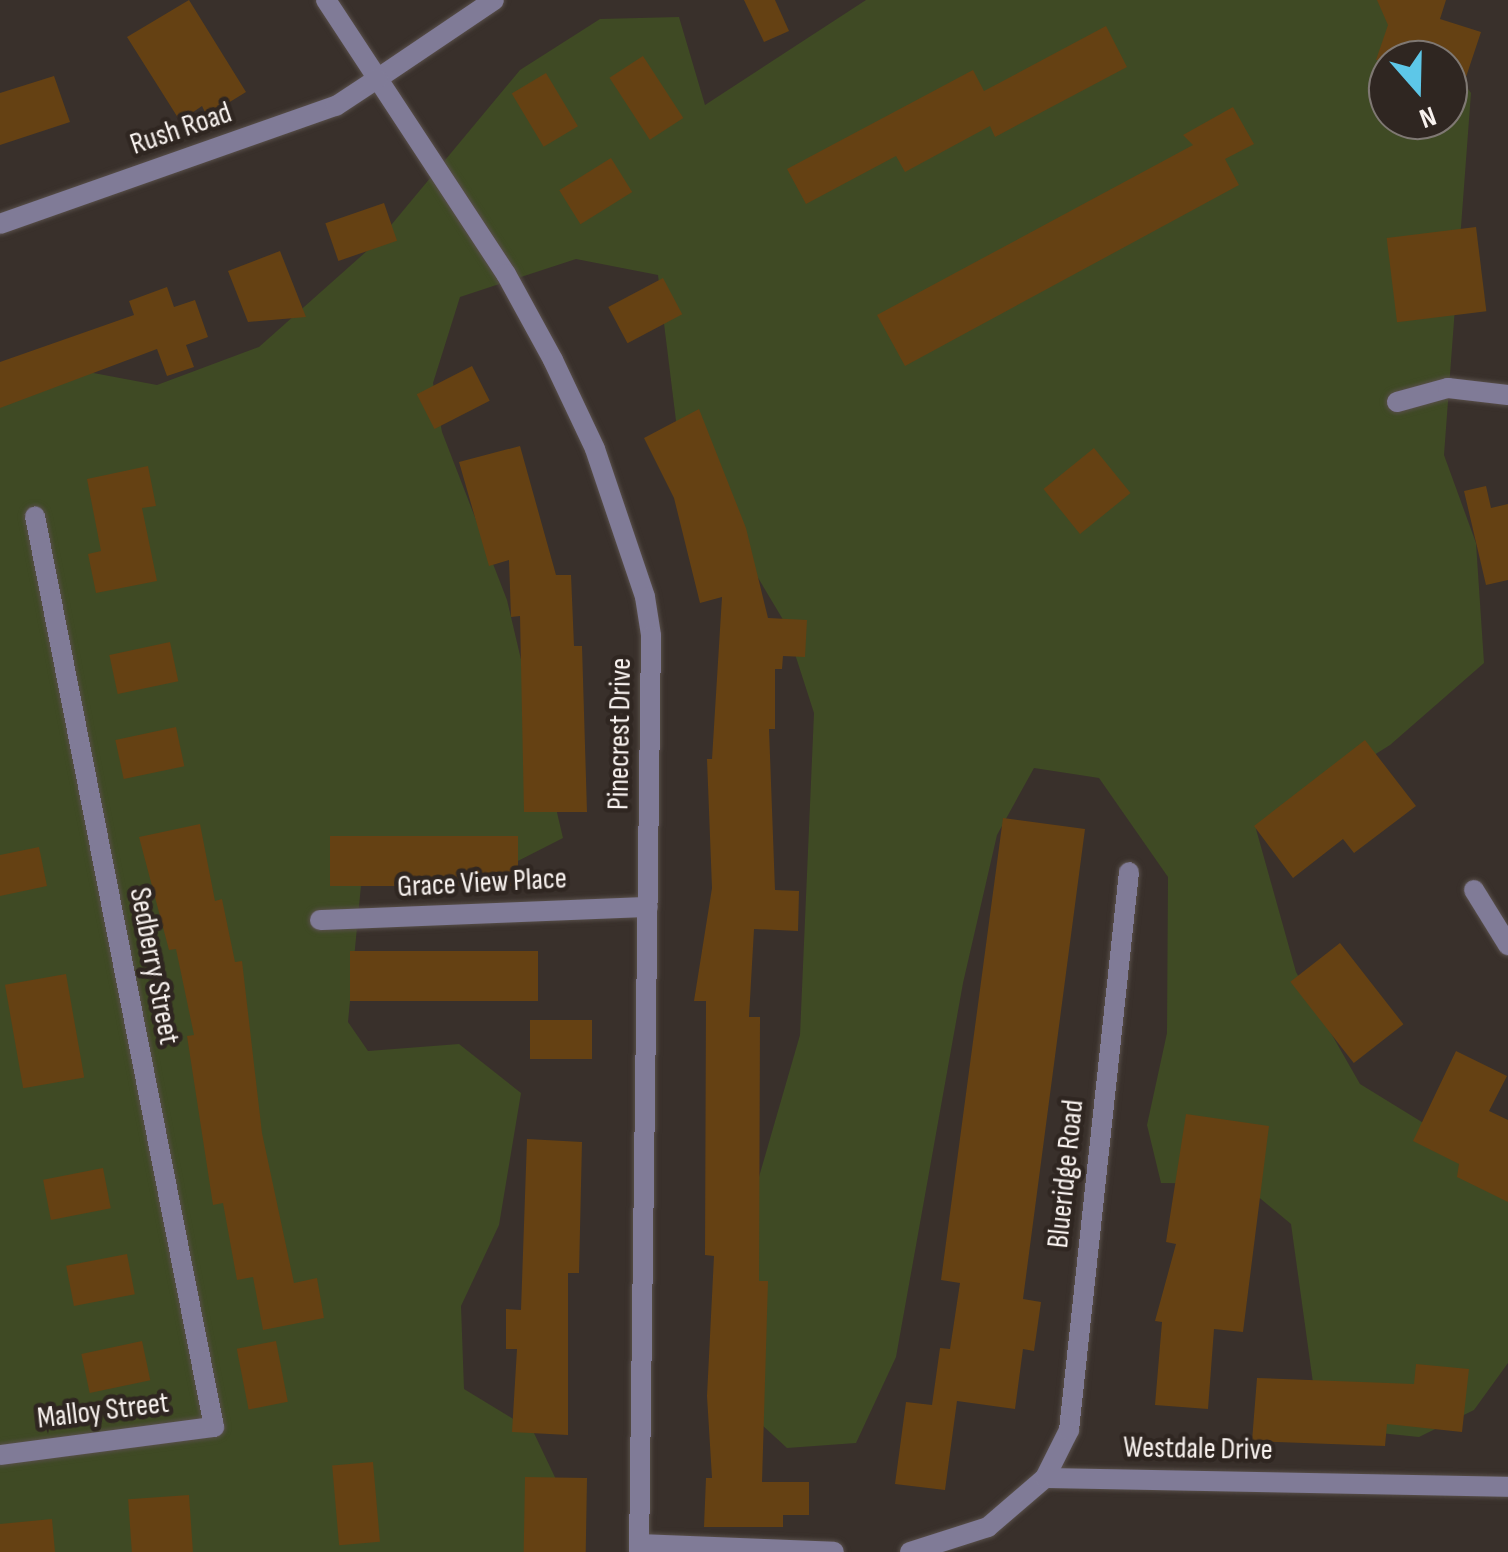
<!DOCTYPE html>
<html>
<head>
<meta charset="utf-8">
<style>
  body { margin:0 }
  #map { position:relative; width:1508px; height:1552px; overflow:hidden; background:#39302b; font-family:"Sofia Sans Condensed",sans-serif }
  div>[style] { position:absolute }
  .green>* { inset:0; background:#3f4a24 }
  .building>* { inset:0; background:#654113; transform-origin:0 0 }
  .roads { filter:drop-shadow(0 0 2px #584f4a) drop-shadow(0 0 2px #584f4a) }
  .minor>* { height:20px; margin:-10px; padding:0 10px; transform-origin:10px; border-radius:10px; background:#807b97 }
  .tertiary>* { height:20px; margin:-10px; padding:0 10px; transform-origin:10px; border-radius:10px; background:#807b97 }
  span { translate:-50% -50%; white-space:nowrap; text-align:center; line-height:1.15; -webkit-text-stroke:9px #2f2621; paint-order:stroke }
  .street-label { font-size:30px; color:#f8f2ef }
  .north { position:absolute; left:1368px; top:40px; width:100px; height:100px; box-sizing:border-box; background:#2f2621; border:2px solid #7f7873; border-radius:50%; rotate:160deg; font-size:28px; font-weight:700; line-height:40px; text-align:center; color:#f8f2ef }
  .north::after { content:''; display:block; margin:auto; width:35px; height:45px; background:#5dc7e8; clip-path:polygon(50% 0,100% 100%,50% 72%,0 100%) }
</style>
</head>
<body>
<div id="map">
  <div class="green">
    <i style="clip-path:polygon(evenodd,866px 0,1407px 0,1471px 93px,1444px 455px,1476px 543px,1484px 663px,1390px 745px,1256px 829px,1296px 972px,1360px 1084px,1508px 1175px,1508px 1363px,1474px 1410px,1419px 1437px,1360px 1431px,1314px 1390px,1291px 1224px,1243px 1184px,1161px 1183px,1147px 1125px,1167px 1033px,1168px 877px,1099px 778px,1034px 768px,997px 835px,963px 983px,896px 1357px,856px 1443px,787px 1448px,726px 1392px,741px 1239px,800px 1035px,814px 713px,785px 623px,679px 445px,658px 275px,576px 259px,460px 297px,433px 383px,442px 432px,507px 600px,563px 838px,506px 867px,362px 875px,348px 1022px,368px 1051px,459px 1044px,521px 1093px,499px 1225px,461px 1306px,464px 1389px,533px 1431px,571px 1511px,530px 1552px,0 1552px,0 373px,51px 365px,157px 385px,259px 347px,377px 242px,520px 70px,600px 19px,679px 17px,705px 105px,866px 0,1388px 60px,1448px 60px,1448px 120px,1388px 120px,1388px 60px)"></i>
  </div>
  <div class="building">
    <i style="clip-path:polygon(189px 0,246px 92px,207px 116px,202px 106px,180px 121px,127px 37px)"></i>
    <i style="clip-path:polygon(744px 0,775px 0,789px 31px,764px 42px)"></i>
    <i style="clip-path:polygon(1377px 0,1446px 0,1440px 19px,1481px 32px,1452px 119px,1448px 60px,1376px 60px,1388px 25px)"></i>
    <i style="clip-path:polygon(1106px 26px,1127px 67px,995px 137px,990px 126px,905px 172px,896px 156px,806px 204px,787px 169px,973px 70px,984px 91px)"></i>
    <i style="left:643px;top:56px;width:74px;height:40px;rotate:57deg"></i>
    <i style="left:546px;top:73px;width:62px;height:40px;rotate:59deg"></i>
    <i style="clip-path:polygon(54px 76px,70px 122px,0 145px,0 93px)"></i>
    <i style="clip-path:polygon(1233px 107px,1254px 144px,1225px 159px,1239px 185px,905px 366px,877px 315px,1193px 145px,1183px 135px)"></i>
    <i style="left:611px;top:158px;width:40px;height:61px;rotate:58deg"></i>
    <i style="left:384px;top:203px;width:40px;height:62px;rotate:71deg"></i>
    <i style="left:1476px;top:227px;width:85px;height:90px;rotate:83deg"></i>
    <i style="clip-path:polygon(280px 251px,306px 317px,248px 322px,228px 271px)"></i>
    <i style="left:663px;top:278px;width:41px;height:62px;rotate:62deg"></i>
    <i style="clip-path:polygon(167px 287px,174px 307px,195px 300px,208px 337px,186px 345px,194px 367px,167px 376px,157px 349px,0 408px,0 362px,134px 315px,129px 301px)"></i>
    <i style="left:472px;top:366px;width:39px;height:62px;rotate:63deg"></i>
    <i style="clip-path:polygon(699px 409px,746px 528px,768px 618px,807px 620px,805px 657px,783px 656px,782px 669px,775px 669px,775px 729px,769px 729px,775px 890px,799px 891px,798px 931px,754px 929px,749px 1017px,760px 1017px,759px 1281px,768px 1281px,762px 1482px,809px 1482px,809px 1515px,783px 1515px,783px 1527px,704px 1527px,706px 1478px,712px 1478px,707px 1396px,714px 1256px,705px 1255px,706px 1001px,694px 1001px,712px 888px,707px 759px,712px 759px,722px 597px,700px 603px,674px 498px,644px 438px)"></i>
    <i style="clip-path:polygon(520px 446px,556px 575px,571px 575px,574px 646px,582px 646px,587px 812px,524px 812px,520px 616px,511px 617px,509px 560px,489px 566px,459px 462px)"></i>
    <i style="left:1094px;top:448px;width:58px;height:65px;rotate:51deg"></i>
    <i style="clip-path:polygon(148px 466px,156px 506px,142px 508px,157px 581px,96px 593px,88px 554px,101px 551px,87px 479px)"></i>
    <i style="clip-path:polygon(1486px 486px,1491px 508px,1508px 504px,1508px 580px,1486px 585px,1464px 491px)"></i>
    <i style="left:170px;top:642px;width:40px;height:62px;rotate:78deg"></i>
    <i style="left:176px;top:727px;width:40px;height:62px;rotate:78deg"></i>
    <i style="clip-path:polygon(1365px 740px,1416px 806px,1354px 853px,1343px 839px,1293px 878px,1254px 826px)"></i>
    <i style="clip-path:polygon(1003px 818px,1085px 829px,1023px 1299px,1041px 1302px,1034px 1351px,1023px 1349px,1015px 1409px,957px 1401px,945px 1490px,895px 1484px,906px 1402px,932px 1405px,940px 1348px,950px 1349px,960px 1283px,941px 1280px)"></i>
    <i style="clip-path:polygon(200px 824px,215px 901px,222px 899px,235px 962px,242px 961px,262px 1133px,294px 1283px,317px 1278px,324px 1318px,263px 1330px,253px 1277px,237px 1280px,223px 1203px,213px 1205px,187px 1036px,194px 1035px,176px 949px,169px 950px,139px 837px)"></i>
    <i style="left:330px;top:836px;width:188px;height:50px"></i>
    <i style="clip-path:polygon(39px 847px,47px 886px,0 896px,0 855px)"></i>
    <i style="left:1340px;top:943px;width:103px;height:63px;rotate:52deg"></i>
    <i style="left:350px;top:951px;width:188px;height:50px"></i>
    <i style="left:66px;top:974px;width:105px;height:62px;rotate:80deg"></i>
    <i style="left:530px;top:1020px;width:62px;height:39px"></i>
    <i style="clip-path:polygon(1456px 1051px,1507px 1076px,1489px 1111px,1508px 1120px,1508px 1202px,1457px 1177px,1459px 1164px,1413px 1141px)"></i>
    <i style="clip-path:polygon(1186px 1114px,1269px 1126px,1243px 1332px,1214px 1329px,1208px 1409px,1155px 1405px,1162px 1322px,1155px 1321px,1176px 1244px,1166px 1242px)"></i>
    <i style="clip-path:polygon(527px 1139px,582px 1142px,579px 1273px,568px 1273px,568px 1435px,512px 1432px,517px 1349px,506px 1349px,506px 1309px,521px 1310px)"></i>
    <i style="left:103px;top:1168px;width:41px;height:61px;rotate:79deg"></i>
    <i style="left:127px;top:1254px;width:41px;height:62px;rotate:79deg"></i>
    <i style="left:142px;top:1341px;width:40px;height:62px;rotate:78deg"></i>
    <i style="left:276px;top:1341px;width:62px;height:40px;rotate:79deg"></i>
    <i style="clip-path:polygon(1416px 1364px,1469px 1369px,1462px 1432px,1387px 1424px,1385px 1446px,1252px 1441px,1257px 1378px,1414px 1384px)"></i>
    <i style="left:373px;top:1462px;width:80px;height:41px;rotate:85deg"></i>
    <i style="left:525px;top:1477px;width:62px;height:75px;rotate:1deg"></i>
    <i style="left:189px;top:1495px;width:57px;height:61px;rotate:86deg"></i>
    <i style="clip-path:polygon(52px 1519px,55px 1552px,0 1552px,0 1524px)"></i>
  </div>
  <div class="roads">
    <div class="minor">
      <i style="left:377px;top:79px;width:141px;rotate:-34deg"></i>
      <i style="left:1397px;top:402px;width:53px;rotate:-15.4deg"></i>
      <i style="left:1448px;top:388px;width:60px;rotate:6.7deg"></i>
      <i style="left:1474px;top:890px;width:65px;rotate:58.3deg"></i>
      <i style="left:320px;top:920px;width:328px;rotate:-2.3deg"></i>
      <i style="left:0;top:1455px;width:216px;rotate:-7.5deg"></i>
      <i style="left:214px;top:1427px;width:928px;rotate:-101.12deg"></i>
      <i style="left:1045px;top:1478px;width:54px;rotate:-63.4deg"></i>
      <i style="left:1069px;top:1430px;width:561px;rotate:-83.86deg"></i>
      <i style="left:639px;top:1544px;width:195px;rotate:2.3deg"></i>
      <i style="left:910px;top:1552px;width:82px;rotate:-17.8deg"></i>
      <i style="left:988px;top:1527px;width:75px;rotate:-40.7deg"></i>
      <i style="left:1045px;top:1478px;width:463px;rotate:1.1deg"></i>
    </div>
    <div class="tertiary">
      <i style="left:326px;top:0;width:328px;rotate:56.7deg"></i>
      <i style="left:506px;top:274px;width:98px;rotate:61.3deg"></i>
      <i style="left:553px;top:360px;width:98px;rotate:64.7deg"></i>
      <i style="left:595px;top:449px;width:156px;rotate:71.3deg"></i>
      <i style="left:645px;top:597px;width:39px;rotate:81deg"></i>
      <i style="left:651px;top:636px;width:916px;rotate:90.75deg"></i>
      <i style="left:0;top:224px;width:356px;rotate:-19.4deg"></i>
      <i style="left:336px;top:106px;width:49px;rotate:-33.4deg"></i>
    </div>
  </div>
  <div class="street-label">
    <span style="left:181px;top:129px;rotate:-19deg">Rush Road</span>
    <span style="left:620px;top:734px;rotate:-89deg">Pinecrest Drive</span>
    <span style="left:482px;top:883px;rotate:-3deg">Grace View Place</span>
    <span style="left:154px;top:966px;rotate:79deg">Sedberry Street</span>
    <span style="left:1066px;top:1174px;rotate:-84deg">Blueridge Road</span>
    <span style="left:103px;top:1411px;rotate:-7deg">Malloy Street</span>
    <span style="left:1198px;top:1449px;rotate:1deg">Westdale Drive</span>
  </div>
  <div class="north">N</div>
</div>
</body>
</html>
